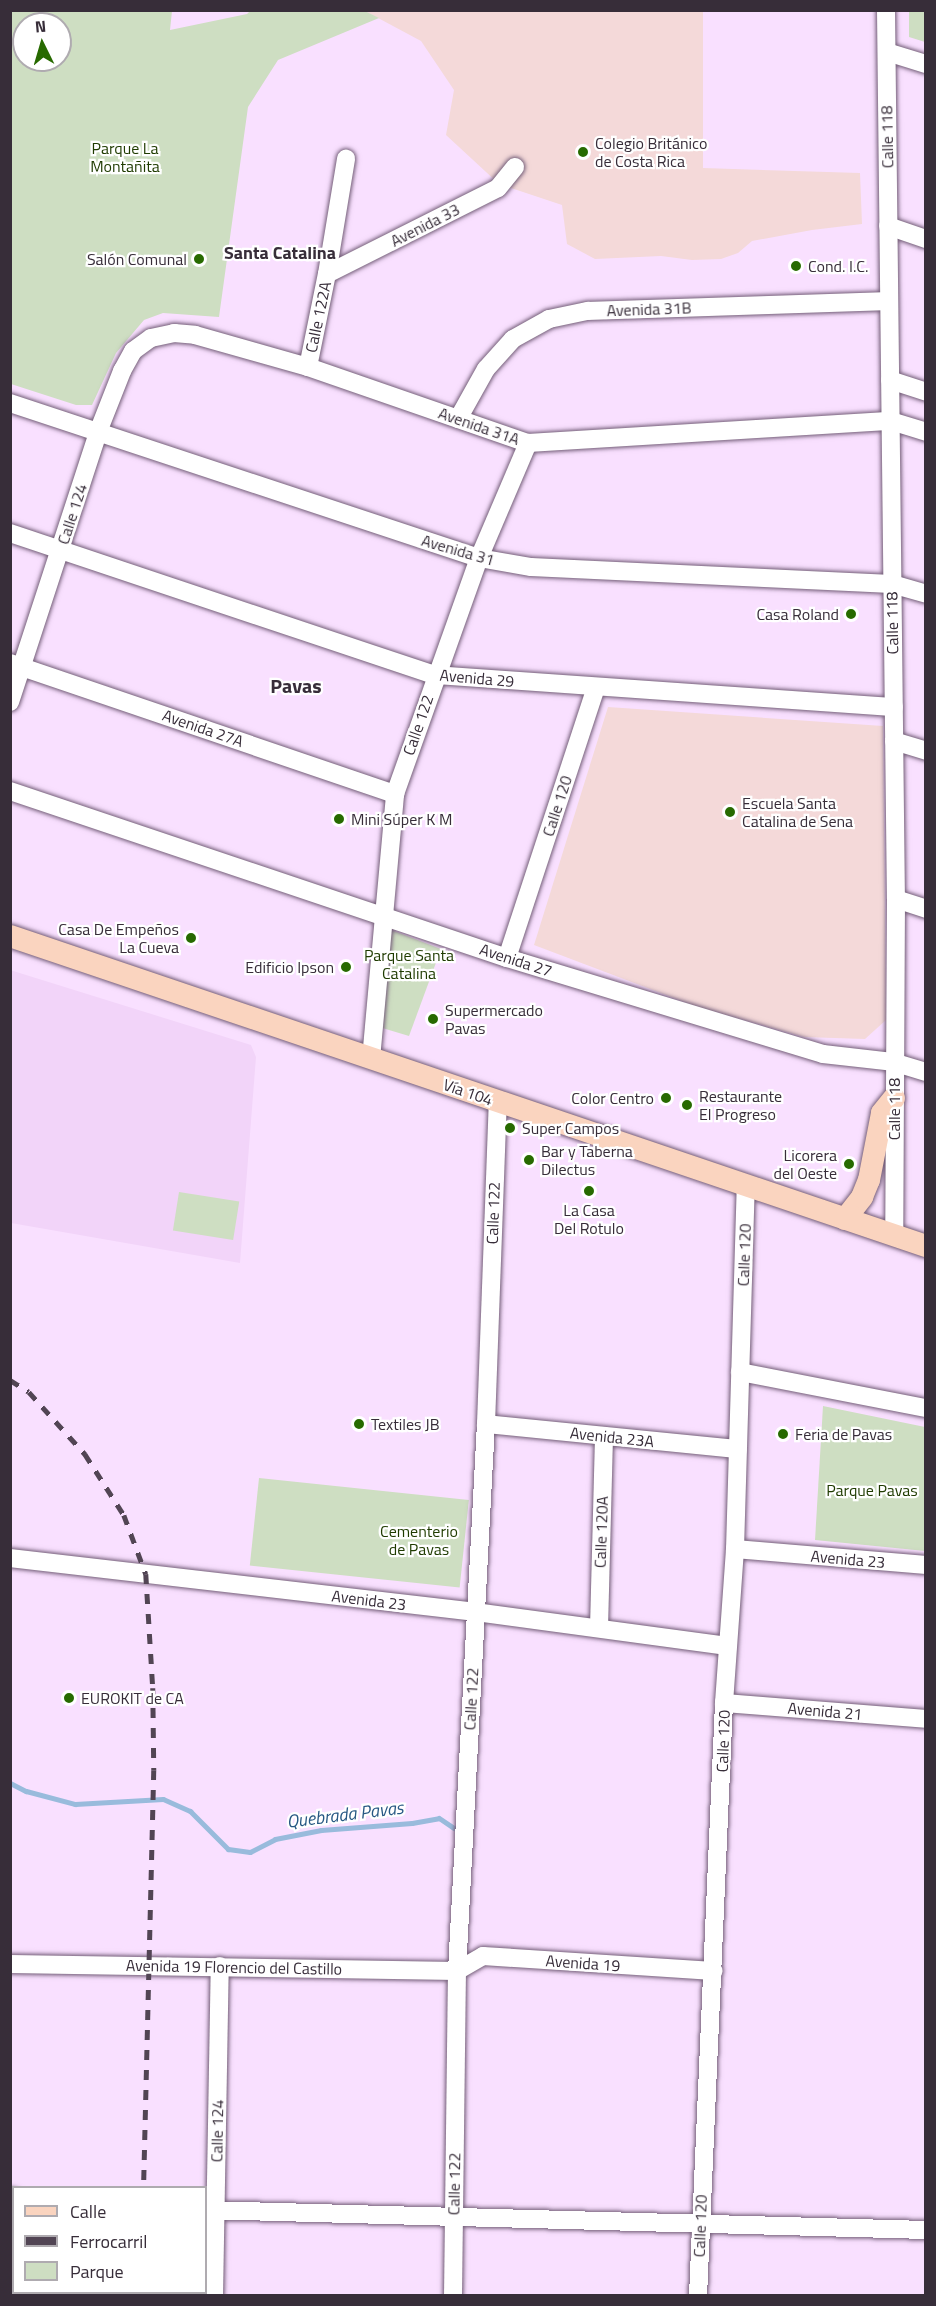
<!DOCTYPE html>
<html>
<head>
<meta charset="utf-8">
<style>
  body { margin:0 }
  #map { position:relative; width:936px; height:2306px; overflow:hidden; background:#f9e0ff; font-family:"Titillium Web",sans-serif }
  div>[style] { position:absolute }
  .built>* { inset:0; background:#f2d4f9 }
  .education>* { inset:0; background:#f4d9d9 }
  .green>* { inset:0; background:#cedec2; transform-origin:0 0 }
  .stream>* { height:5px; margin:-2.5px; padding:0 2.5px; transform-origin:2.5px; border-radius:2.5px; background:#99bbdc }
  .roads { filter:drop-shadow(0 0 2px #745e79) drop-shadow(0 0 2px #745e79) }
  .minor>* { height:18px; margin:-9px; padding:0 9px; transform-origin:9px; border-radius:9px; background:#fff }
  .major>* { height:22px; margin:-11px; padding:0 11px; transform-origin:11px; border-radius:11px; background:#fad4bf }
  .rail>* { height:4.5px; margin-top:-2.25px; transform-origin:0; background:repeating-linear-gradient(90deg,#524554 0 10px,transparent 0 20px) }
  .dots>* { width:16px; height:16px; translate:-50% -50%; box-sizing:border-box; border:3px solid #fff; border-radius:50% }
  span { translate:-50% -50%; white-space:nowrap; text-align:center; line-height:1.15; -webkit-text-stroke:4.5px #fff; paint-order:stroke }
  .street-label { font-size:16px; color:#372d39 }
  .poi-label { font-size:16px; color:#372d39 }
  .left { translate:0 -50%; text-align:left }
  .right { translate:-100% -50%; text-align:right }
  .park-label { font-size:16px; color:#1f3b00 }
  .neighbourhood-label { font-size:18px; color:#372d39; font-weight:700 }
  .water-label { font-size:18px; color:#265783; font-style:italic }
  .quarter-label { font-size:20px; color:#372d39; font-weight:700 }
  .frame { position:absolute; inset:0; border:12px solid #372d39; pointer-events:none }
  .legend { position:absolute; left:12px; top:2186px; width:195px; height:108px; box-sizing:border-box; background:#fff; border:2px solid #afabb0; margin:0; padding:8px 10px; list-style:none; font-size:18px; color:#372d39 }
  .legend li { display:flex; align-items:center; gap:12px; height:30px }
  .legend b { width:30px; border:2px solid #afabb0 }
  .north { position:absolute; left:12px; top:12px; width:60px; height:60px; box-sizing:border-box; background:#fff; border:2px solid #afabb0; border-radius:50%; rotate:355deg; font-size:16px; font-weight:700; line-height:24px; text-align:center; color:#372d39 }
  .north::after { content:''; display:block; margin:auto; width:21px; height:27px; background:#276a00; clip-path:polygon(50% 0,100% 100%,50% 72%,0 100%) }
</style>
</head>
<body>
<div id="map">
  <div class="built">
    <i style="clip-path:polygon(10px 970px,251px 1045px,256px 1057px,240px 1263px,11px 1223px)"></i>
  </div>
  <div class="education">
    <i style="clip-path:polygon(365px 11px,703px 11px,703px 168px,860px 173px,862px 224px,812px 230px,752px 241px,738px 253px,721px 259px,692px 260px,661px 256px,595px 259px,567px 244px,562px 205px,499px 184px,446px 135px,454px 90px,421px 41px)"></i>
    <i style="clip-path:polygon(608px 707px,883px 726px,886px 1020px,865px 1039px,804px 1037px,695px 1006px,534px 945px)"></i>
  </div>
  <div class="green">
    <i style="clip-path:polygon(evenodd,11px 10px,172px 11px,170px 30px,247px 14px,250px 11px,365px 11px,379px 18px,278px 60px,248px 107px,219px 317px,163px 313px,144px 320px,116px 353px,92px 405px,76px 405px,11px 384px,11px 10px,24px 24px,60px 24px,60px 60px,24px 60px,24px 24px)"></i>
    <i style="clip-path:polygon(909px 11px,925px 11px,925px 42px,909px 37px)"></i>
    <i style="clip-path:polygon(389px 929px,441px 949px,409px 1036px,379px 1027px)"></i>
    <i style="left:179px;top:1192px;width:61px;height:39px;rotate:9deg"></i>
    <i style="clip-path:polygon(823px 1406px,925px 1427px,925px 1551px,815px 1540px)"></i>
    <i style="left:259px;top:1478px;width:211px;height:88px;rotate:6deg"></i>
  </div>
  <div class="stream">
    <i style="left:10px;top:1783px;width:18px;rotate:27deg"></i>
    <i style="left:26px;top:1791px;width:51px;rotate:14.9deg"></i>
    <i style="left:75px;top:1804px;width:88px;rotate:-3.3deg"></i>
    <i style="left:163px;top:1799px;width:30px;rotate:24deg"></i>
    <i style="left:190px;top:1811px;width:54px;rotate:45deg"></i>
    <i style="left:228px;top:1849px;width:22px;rotate:8deg"></i>
    <i style="left:250px;top:1852px;width:28px;rotate:-27deg"></i>
    <i style="left:275px;top:1839px;width:47px;rotate:-11.1deg"></i>
    <i style="left:321px;top:1830px;width:91px;rotate:-4.4deg"></i>
    <i style="left:412px;top:1823px;width:27px;rotate:-10deg"></i>
    <i style="left:439px;top:1818px;width:18px;rotate:34deg"></i>
  </div>
  <div class="roads">
    <div class="minor">
      <i style="left:886px;top:10px;width:889px;rotate:89.36deg"></i>
      <i style="left:896px;top:899px;width:337px;rotate:90.3deg"></i>
      <i style="left:887px;top:52px;width:41px;rotate:17.1deg"></i>
      <i style="left:888px;top:226px;width:40px;rotate:18.9deg"></i>
      <i style="left:327px;top:274px;width:191px;rotate:-26.7deg"></i>
      <i style="left:498px;top:188px;width:27px;rotate:-51deg"></i>
      <i style="left:308px;top:367px;width:95px;rotate:-78.5deg"></i>
      <i style="left:327px;top:274px;width:117px;rotate:-80.6deg"></i>
      <i style="left:890px;top:380px;width:38px;rotate:18deg"></i>
      <i style="left:10px;top:403px;width:494px;rotate:18.3deg"></i>
      <i style="left:479px;top:558px;width:53px;rotate:9.8deg"></i>
      <i style="left:531px;top:567px;width:361px;rotate:2.7deg"></i>
      <i style="left:892px;top:584px;width:35px;rotate:16deg"></i>
      <i style="left:458px;top:419px;width:57px;rotate:-60.8deg"></i>
      <i style="left:486px;top:369px;width:40px;rotate:-48deg"></i>
      <i style="left:513px;top:339px;width:41px;rotate:-29.1deg"></i>
      <i style="left:549px;top:319px;width:40px;rotate:-12deg"></i>
      <i style="left:588px;top:311px;width:301px;rotate:-1.9deg"></i>
      <i style="left:10px;top:533px;width:448px;rotate:18.5deg"></i>
      <i style="left:435px;top:675px;width:460px;rotate:4deg"></i>
      <i style="left:10px;top:663px;width:407px;rotate:18.8deg"></i>
      <i style="left:10px;top:702px;width:284px;rotate:-71.9deg"></i>
      <i style="left:98px;top:432px;width:66px;rotate:-68.5deg"></i>
      <i style="left:122px;top:371px;width:23px;rotate:-61deg"></i>
      <i style="left:133px;top:351px;width:22px;rotate:-36deg"></i>
      <i style="left:151px;top:338px;width:24px;rotate:-12deg"></i>
      <i style="left:174px;top:333px;width:21px;rotate:5deg"></i>
      <i style="left:195px;top:335px;width:117px;rotate:15.8deg"></i>
      <i style="left:308px;top:367px;width:233px;rotate:19.1deg"></i>
      <i style="left:528px;top:443px;width:364px;rotate:-3.5deg"></i>
      <i style="left:891px;top:421px;width:37px;rotate:17deg"></i>
      <i style="left:894px;top:741px;width:34px;rotate:17deg"></i>
      <i style="left:10px;top:791px;width:524px;rotate:18.57deg"></i>
      <i style="left:507px;top:958px;width:330px;rotate:16.9deg"></i>
      <i style="left:823px;top:1054px;width:70px;rotate:6.5deg"></i>
      <i style="left:893px;top:1062px;width:34px;rotate:17deg"></i>
      <i style="left:896px;top:899px;width:32px;rotate:18deg"></i>
      <i style="left:507px;top:958px;width:284px;rotate:-71.8deg"></i>
      <i style="left:371px;top:1059px;width:266px;rotate:-84.8deg"></i>
      <i style="left:395px;top:794px;width:251px;rotate:-70.4deg"></i>
      <i style="left:479px;top:558px;width:125px;rotate:-66.9deg"></i>
      <i style="left:740px;top:1372px;width:189px;rotate:11deg"></i>
      <i style="left:486px;top:1424px;width:253px;rotate:5.7deg"></i>
      <i style="left:735px;top:1549px;width:192px;rotate:4.8deg"></i>
      <i style="left:10px;top:1558px;width:469px;rotate:6.6deg"></i>
      <i style="left:476px;top:1612px;width:254px;rotate:7.7deg"></i>
      <i style="left:599px;top:1628px;width:192px;rotate:-88.5deg"></i>
      <i style="left:724px;top:1703px;width:203px;rotate:4.5deg"></i>
      <i style="left:10px;top:1964px;width:447px;rotate:0.9deg"></i>
      <i style="left:457px;top:1971px;width:30px;rotate:-30deg"></i>
      <i style="left:483px;top:1956px;width:231px;rotate:3.7deg"></i>
      <i style="left:10px;top:2197px;width:4px;rotate:14deg"></i>
      <i style="left:206px;top:2210px;width:720px;rotate:1.59deg"></i>
      <i style="left:214px;top:2296px;width:330px;rotate:-89deg"></i>
      <i style="left:453px;top:2296px;width:325px;rotate:-89.3deg"></i>
      <i style="left:457px;top:1971px;width:548px;rotate:-86.97deg"></i>
      <i style="left:486px;top:1424px;width:322px;rotate:-87.9deg"></i>
      <i style="left:698px;top:2296px;width:594px;rotate:-87.49deg"></i>
      <i style="left:724px;top:1703px;width:154px;rotate:-85.9deg"></i>
      <i style="left:735px;top:1549px;width:363px;rotate:-88.3deg"></i>
    </div>
    <div class="major">
      <i style="left:10px;top:936px;width:967px;rotate:18.7deg"></i>
      <i style="left:845px;top:1219px;width:28px;rotate:-52deg"></i>
      <i style="left:862px;top:1197px;width:18px;rotate:-68deg"></i>
      <i style="left:869px;top:1180px;width:68px;rotate:-79deg"></i>
      <i style="left:882px;top:1113px;width:19px;rotate:-51deg"></i>
    </div>
  </div>
  <div class="rail">
    <i style="left:10px;top:1380px;width:22px;rotate:32deg"></i>
    <i style="left:29px;top:1392px;width:84px;rotate:47.9deg"></i>
    <i style="left:85px;top:1454px;width:72px;rotate:57.4deg"></i>
    <i style="left:124px;top:1515px;width:63px;rotate:69.6deg"></i>
    <i style="left:146px;top:1574px;width:114px;rotate:86.5deg"></i>
    <i style="left:153px;top:1688px;width:82px;rotate:89.3deg"></i>
    <i style="left:154px;top:1770px;width:418px;rotate:91.4deg"></i>
    <i style="left:140px;top:2296px;width:4px;rotate:-90deg"></i>
  </div>
  <div class="dots">
    <i style="left:583px;top:152px;background:#276a00"></i>
    <i style="left:199px;top:259px;background:#276a00"></i>
    <i style="left:796px;top:266px;background:#276a00"></i>
    <i style="left:851px;top:614px;background:#276a00"></i>
    <i style="left:730px;top:812px;background:#276a00"></i>
    <i style="left:339px;top:819px;background:#276a00"></i>
    <i style="left:191px;top:938px;background:#276a00"></i>
    <i style="left:346px;top:967px;background:#276a00"></i>
    <i style="left:433px;top:1019px;background:#276a00"></i>
    <i style="left:666px;top:1098px;background:#276a00"></i>
    <i style="left:687px;top:1105px;background:#276a00"></i>
    <i style="left:510px;top:1128px;background:#276a00"></i>
    <i style="left:529px;top:1160px;background:#276a00"></i>
    <i style="left:849px;top:1164px;background:#276a00"></i>
    <i style="left:589px;top:1191px;background:#276a00"></i>
    <i style="left:359px;top:1424px;background:#276a00"></i>
    <i style="left:783px;top:1434px;background:#276a00"></i>
    <i style="left:69px;top:1698px;background:#276a00"></i>
  </div>
  <div class="street-label">
    <span style="left:887px;top:137px;rotate:-91deg">Calle 118</span>
    <span style="left:425px;top:225px;rotate:-27deg">Avenida 33</span>
    <span style="left:649px;top:309px;rotate:-2deg">Avenida 31B</span>
    <span style="left:318px;top:317px;rotate:-78deg">Calle 122A</span>
    <span style="left:479px;top:426px;rotate:19deg">Avenida 31A</span>
    <span style="left:72px;top:514px;rotate:-72deg">Calle 124</span>
    <span style="left:458px;top:550px;rotate:16deg">Avenida 31</span>
    <span style="left:892px;top:623px;rotate:-91deg">Calle 118</span>
    <span style="left:477px;top:678px;rotate:5deg">Avenida 29</span>
    <span style="left:418px;top:725px;rotate:-71deg">Calle 122</span>
    <span style="left:203px;top:728px;rotate:19deg">Avenida 27A</span>
    <span style="left:557px;top:806px;rotate:-72deg">Calle 120</span>
    <span style="left:516px;top:960px;rotate:18deg">Avenida 27</span>
    <span style="left:468px;top:1092px;rotate:19deg">Vía 104</span>
    <span style="left:894px;top:1109px;rotate:-90deg">Calle 118</span>
    <span style="left:493px;top:1213px;rotate:-88deg">Calle 122</span>
    <span style="left:744px;top:1255px;rotate:-88deg">Calle 120</span>
    <span style="left:612px;top:1437px;rotate:6deg">Avenida 23A</span>
    <span style="left:601px;top:1532px;rotate:-88deg">Calle 120A</span>
    <span style="left:848px;top:1559px;rotate:5deg">Avenida 23</span>
    <span style="left:369px;top:1600px;rotate:7deg">Avenida 23</span>
    <span style="left:471px;top:1699px;rotate:-87deg">Calle 122</span>
    <span style="left:825px;top:1711px;rotate:5deg">Avenida 21</span>
    <span style="left:723px;top:1741px;rotate:-88deg">Calle 120</span>
    <span style="left:583px;top:1963px;rotate:4deg">Avenida 19</span>
    <span style="left:234px;top:1967px;rotate:1deg">Avenida 19 Florencio del Castillo</span>
    <span style="left:217px;top:2131px;rotate:-89deg">Calle 124</span>
    <span style="left:454px;top:2184px;rotate:-89deg">Calle 122</span>
    <span style="left:700px;top:2226px;rotate:-88deg">Calle 120</span>
  </div>
  <div class="poi-label">
    <span class="left" style="left:595px;top:152px">Colegio Británico<br>de Costa Rica</span>
    <span class="right" style="left:187px;top:259px">Salón Comunal</span>
    <span class="left" style="left:808px;top:266px">Cond. I.C.</span>
    <span class="right" style="left:839px;top:614px">Casa Roland</span>
    <span class="left" style="left:742px;top:812px">Escuela Santa<br>Catalina de Sena</span>
    <span class="left" style="left:351px;top:819px">Mini Súper K M</span>
    <span class="right" style="left:179px;top:938px">Casa De Empeños<br>La Cueva</span>
    <span class="right" style="left:334px;top:967px">Edificio Ipson</span>
    <span class="left" style="left:445px;top:1019px">Supermercado<br>Pavas</span>
    <span class="left" style="left:699px;top:1105px">Restaurante<br>El Progreso</span>
    <span class="right" style="left:654px;top:1098px">Color Centro</span>
    <span class="left" style="left:522px;top:1128px">Super Campos</span>
    <span class="left" style="left:541px;top:1160px">Bar y Taberna<br>Dilectus</span>
    <span class="right" style="left:837px;top:1164px">Licorera<br>del Oeste</span>
    <span style="left:589px;top:1219px">La Casa<br>Del Rotulo</span>
    <span class="left" style="left:371px;top:1424px">Textiles JB</span>
    <span class="left" style="left:795px;top:1434px">Feria de Pavas</span>
    <span class="left" style="left:81px;top:1698px">EUROKIT de CA</span>
  </div>
  <div class="park-label">
    <span style="left:125px;top:157px">Parque La<br>Montañita</span>
    <span style="left:409px;top:964px">Parque Santa<br>Catalina</span>
    <span style="left:872px;top:1490px">Parque Pavas</span>
    <span style="left:419px;top:1540px">Cementerio<br>de Pavas</span>
  </div>
  <div class="neighbourhood-label">
    <span style="left:280px;top:253px">Santa Catalina</span>
  </div>
  <div class="water-label">
    <span style="left:345px;top:1815px;rotate:-7deg">Quebrada Pavas</span>
  </div>
  <div class="quarter-label">
    <span style="left:296px;top:685px">Pavas</span>
  </div>
  <div class="frame"></div>
  <ul class="legend">
  <li><b style="height:8px;background:#fad4bf"></b>Calle</li>
  <li><b style="height:8px;background:#524554"></b>Ferrocarril</li>
  <li><b style="height:16px;background:#cedec2"></b>Parque</li>
  </ul>
  <div class="north">N</div>
</div>
</body>
</html>
